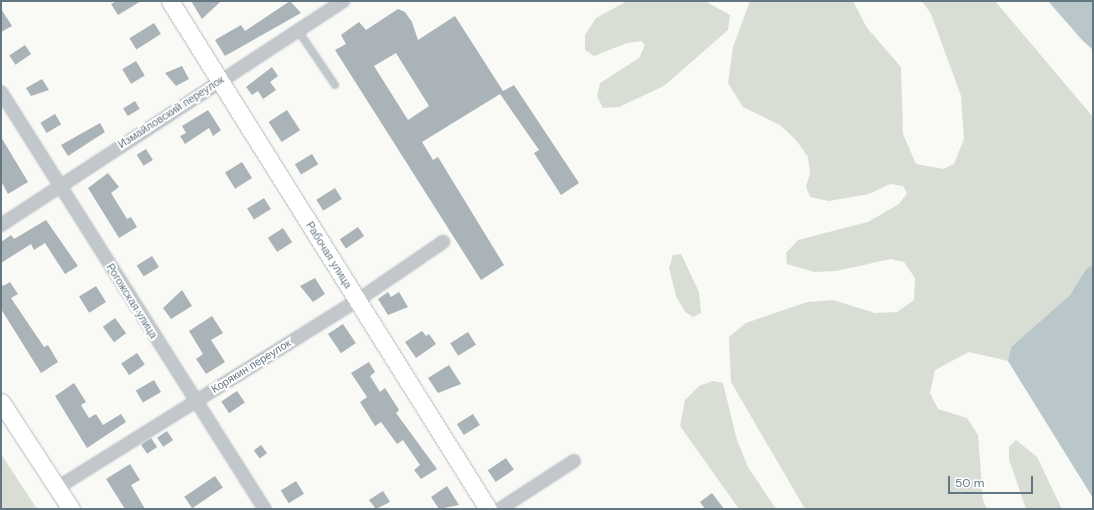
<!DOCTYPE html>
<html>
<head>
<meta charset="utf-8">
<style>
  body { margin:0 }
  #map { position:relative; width:1094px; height:510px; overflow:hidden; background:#f9f9f6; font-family:"DM Sans",sans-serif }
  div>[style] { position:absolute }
  .green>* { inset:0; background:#d9ded5 }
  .water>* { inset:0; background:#b9c7ca }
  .building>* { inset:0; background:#a9b3b8; transform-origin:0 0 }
  .roads { filter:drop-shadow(0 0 1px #b4bbbf) drop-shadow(0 0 1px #b4bbbf) }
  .lane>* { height:6px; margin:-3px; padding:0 3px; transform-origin:3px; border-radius:3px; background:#c2c7cb }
  .street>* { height:12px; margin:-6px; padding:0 6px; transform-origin:6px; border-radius:6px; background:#c2c7cb }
  .secondary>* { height:17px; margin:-8.5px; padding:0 8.5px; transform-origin:8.5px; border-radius:8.5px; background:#fff }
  span { translate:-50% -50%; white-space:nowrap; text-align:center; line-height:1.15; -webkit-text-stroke:4px #fff; paint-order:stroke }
  .street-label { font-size:11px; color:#637782 }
  .frame { position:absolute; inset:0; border:2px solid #637782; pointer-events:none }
  .scale { position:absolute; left:948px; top:476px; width:85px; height:18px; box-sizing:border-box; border:2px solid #637782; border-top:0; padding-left:5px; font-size:12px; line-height:14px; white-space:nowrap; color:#637782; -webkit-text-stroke:3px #fff; paint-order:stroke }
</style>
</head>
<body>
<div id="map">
  <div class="green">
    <i style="clip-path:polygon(627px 1px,705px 1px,730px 15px,728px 30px,664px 86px,619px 107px,603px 108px,597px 96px,600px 83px,639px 58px,645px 45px,641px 41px,627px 43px,594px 56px,585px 50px,585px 35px,596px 18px)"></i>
    <i style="clip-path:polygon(750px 1px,853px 1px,867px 28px,901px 67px,903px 134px,916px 164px,943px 169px,954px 164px,964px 139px,961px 96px,931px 14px,922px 1px,995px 1px,1093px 117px,1093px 265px,1086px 269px,1070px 295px,1011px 347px,1008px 361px,969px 352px,935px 370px,930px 393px,938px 409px,967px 418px,978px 435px,983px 500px,987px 509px,805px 509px,731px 382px,729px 337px,746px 323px,807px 302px,833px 300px,875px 313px,897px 312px,914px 300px,915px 278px,904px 262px,891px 259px,836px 271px,814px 272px,787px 264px,786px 253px,798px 240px,868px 222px,899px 204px,907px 193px,903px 186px,890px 184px,869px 194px,829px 201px,810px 197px,806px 186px,810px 174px,808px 157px,796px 140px,780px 125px,743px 107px,728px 83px,733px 47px)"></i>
    <i style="clip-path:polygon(681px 254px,699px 292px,701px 313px,693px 317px,685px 312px,676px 296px,669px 268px,673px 255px)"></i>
    <i style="clip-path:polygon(713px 381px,723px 383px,737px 440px,748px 467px,776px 509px,739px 509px,680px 426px,685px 400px,699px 386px)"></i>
    <i style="clip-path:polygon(1016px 440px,1037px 457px,1062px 509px,1026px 509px,1009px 459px,1009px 447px)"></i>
    <i style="clip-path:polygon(1px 454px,37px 509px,1px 509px)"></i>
  </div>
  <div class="water">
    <i style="clip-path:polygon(1048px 1px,1093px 1px,1093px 50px,1082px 40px)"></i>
    <i style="clip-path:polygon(1093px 265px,1093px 498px,1008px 361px,1011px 347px,1070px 295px,1086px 269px)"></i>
  </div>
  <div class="building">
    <i style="clip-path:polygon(117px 1px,141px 1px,118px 15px,111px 4px)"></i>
    <i style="clip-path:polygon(191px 1px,221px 1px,202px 19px)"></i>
    <i style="clip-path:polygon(290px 1px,301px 13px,225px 56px,215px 40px,241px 25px,245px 31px)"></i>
    <i style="clip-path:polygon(1px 9px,12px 26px,1px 32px)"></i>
    <i style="clip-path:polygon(evenodd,398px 9px,405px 12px,412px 22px,418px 40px,455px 16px,503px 91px,514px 85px,579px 183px,561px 195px,534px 153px,539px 150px,500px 94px,422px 142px,433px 160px,438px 157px,504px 265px,481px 280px,335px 50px,346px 44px,341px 35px,359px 22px,366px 30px,398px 9px,396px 53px,429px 106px,408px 120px,374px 66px,396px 53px)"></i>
    <i style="left:154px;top:23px;width:13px;height:29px;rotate:58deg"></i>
    <i style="left:25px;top:45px;width:11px;height:19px;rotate:56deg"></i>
    <i style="left:136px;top:61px;width:17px;height:16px;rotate:59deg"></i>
    <i style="clip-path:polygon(182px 66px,189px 79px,176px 86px,165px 73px)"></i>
    <i style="clip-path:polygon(272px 67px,278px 76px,270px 82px,276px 90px,263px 99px,258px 91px,252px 95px,246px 87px)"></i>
    <i style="clip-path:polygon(42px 79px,49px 90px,31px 96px,26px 88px)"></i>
    <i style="left:135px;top:101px;width:9px;height:14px;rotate:58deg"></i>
    <i style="clip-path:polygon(208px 110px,221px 130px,213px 136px,209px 128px,185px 144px,180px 136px,186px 133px,182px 126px)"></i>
    <i style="left:287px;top:110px;width:24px;height:22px;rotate:57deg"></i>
    <i style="left:55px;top:114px;width:12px;height:17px;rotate:59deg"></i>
    <i style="clip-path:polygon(100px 123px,105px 132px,68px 156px,61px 145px)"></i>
    <i style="clip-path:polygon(1px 137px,28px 182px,8px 194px,1px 181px)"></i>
    <i style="left:146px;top:149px;width:13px;height:11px;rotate:58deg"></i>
    <i style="left:312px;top:154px;width:12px;height:20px;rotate:59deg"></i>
    <i style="left:242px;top:162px;width:19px;height:20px;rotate:58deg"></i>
    <i style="clip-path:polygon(108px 173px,119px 187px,111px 193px,127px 219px,131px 217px,137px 227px,119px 238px,88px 188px)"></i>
    <i style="left:335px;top:188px;width:13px;height:22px;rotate:58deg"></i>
    <i style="left:264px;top:198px;width:13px;height:20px;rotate:58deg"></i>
    <i style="clip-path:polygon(46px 220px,78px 266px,65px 274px,45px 243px,34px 250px,31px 244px,1px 263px,1px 242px,11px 235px,14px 239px)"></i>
    <i style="left:358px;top:227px;width:11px;height:22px;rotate:56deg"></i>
    <i style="left:283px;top:228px;width:17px;height:18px;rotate:57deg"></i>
    <i style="left:152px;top:256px;width:13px;height:18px;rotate:58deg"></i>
    <i style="clip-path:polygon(315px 278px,325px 294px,313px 302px,300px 286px)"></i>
    <i style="clip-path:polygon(1px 282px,3px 286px,10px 282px,18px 294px,11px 298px,44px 347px,48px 345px,58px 362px,41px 373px,1px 309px)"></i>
    <i style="left:96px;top:286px;width:19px;height:20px;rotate:58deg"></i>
    <i style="clip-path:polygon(182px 290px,192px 306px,171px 319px,163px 308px)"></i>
    <i style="clip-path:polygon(388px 292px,391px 297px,399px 292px,408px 307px,388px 315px,378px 299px)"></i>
    <i style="clip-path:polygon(212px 316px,223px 333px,211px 340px,225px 362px,206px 374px,196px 359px,203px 354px,189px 331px)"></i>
    <i style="left:115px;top:318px;width:19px;height:15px;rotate:54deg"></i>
    <i style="left:343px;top:324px;width:23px;height:18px;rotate:56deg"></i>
    <i style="clip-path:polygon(422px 331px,426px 336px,429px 334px,436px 344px,416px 358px,405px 342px)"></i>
    <i style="left:468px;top:332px;width:15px;height:21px;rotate:58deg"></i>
    <i style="left:137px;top:353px;width:14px;height:19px;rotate:56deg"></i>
    <i style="clip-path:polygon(369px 362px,375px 372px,370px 376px,380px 392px,385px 388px,399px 410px,396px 413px,437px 469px,421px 479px,414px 470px,420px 465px,403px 440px,397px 444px,381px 422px,375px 426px,360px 402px,367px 397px,351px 373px)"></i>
    <i style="clip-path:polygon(449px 365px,461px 384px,438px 393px,428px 378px)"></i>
    <i style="left:154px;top:380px;width:14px;height:21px;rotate:60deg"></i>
    <i style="clip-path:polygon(74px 383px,86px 402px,81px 405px,89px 418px,96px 414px,103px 425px,121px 414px,126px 422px,87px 448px,55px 396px)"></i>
    <i style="left:237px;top:391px;width:14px;height:19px;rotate:56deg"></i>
    <i style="left:473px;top:414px;width:13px;height:19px;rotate:58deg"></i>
    <i style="left:167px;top:431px;width:11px;height:12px;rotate:56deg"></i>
    <i style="left:151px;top:438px;width:11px;height:12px;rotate:56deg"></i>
    <i style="left:261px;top:445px;width:10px;height:9px;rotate:53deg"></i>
    <i style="left:506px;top:458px;width:14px;height:22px;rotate:56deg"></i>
    <i style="clip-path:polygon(130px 464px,140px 480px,131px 485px,145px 509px,125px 509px,106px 479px)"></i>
    <i style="left:215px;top:476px;width:14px;height:37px;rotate:56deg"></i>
    <i style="left:296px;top:481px;width:15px;height:18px;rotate:58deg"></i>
    <i style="clip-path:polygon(447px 486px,459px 505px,439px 509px,431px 497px)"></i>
    <i style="clip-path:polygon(383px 491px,390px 502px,376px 509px,369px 500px)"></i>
    <i style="clip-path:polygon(712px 493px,724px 509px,705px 509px,700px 502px)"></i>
  </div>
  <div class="roads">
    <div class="lane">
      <i style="left:299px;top:32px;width:64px;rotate:55.8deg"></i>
    </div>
    <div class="street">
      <i style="left:1px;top:92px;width:494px;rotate:57.7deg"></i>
      <i style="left:1px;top:225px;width:409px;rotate:-33.2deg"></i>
      <i style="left:57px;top:488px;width:355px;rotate:-32deg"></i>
      <i style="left:358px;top:300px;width:103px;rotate:-34.3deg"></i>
      <i style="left:500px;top:509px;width:88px;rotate:-33deg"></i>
    </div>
    <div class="secondary">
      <i style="left:170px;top:1px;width:599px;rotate:57.95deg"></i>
      <i style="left:1px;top:402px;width:128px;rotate:56.8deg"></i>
    </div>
  </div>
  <div class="street-label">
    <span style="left:171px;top:112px;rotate:-33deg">Измайловский переулок</span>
    <span style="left:329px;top:255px;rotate:58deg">Рабочая улица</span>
    <span style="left:132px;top:301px;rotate:58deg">Рогожская улица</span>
    <span style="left:251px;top:366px;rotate:-32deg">Корякин переулок</span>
  </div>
  <div class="frame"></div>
  <div class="scale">50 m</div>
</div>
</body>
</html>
